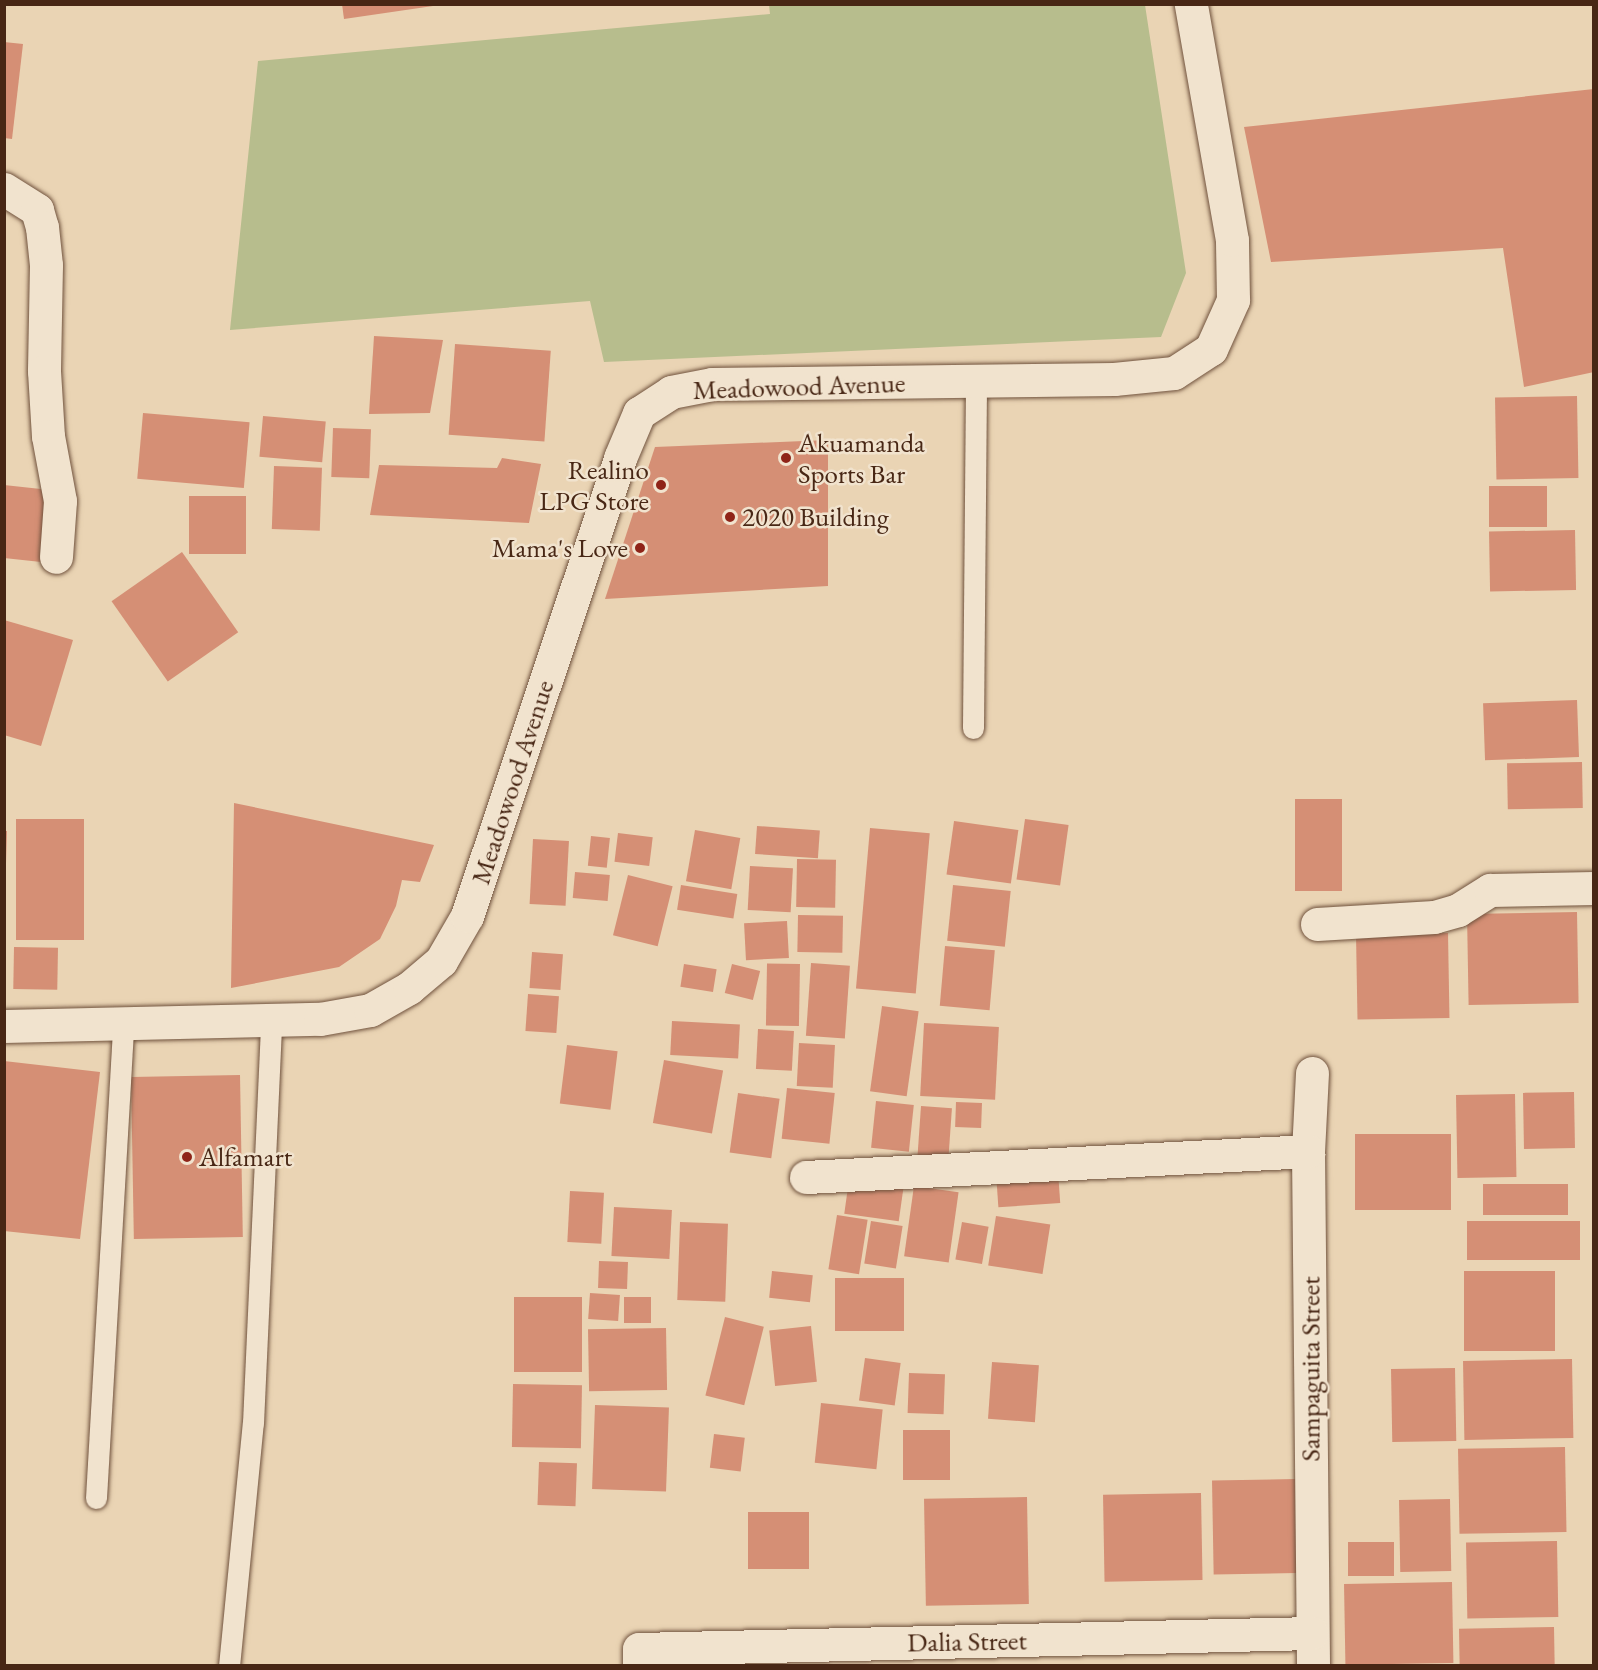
<!DOCTYPE html>
<html>
<head>
<meta charset="utf-8">
<style>
  body { margin:0 }
  #map { position:relative; width:1598px; height:1670px; overflow:hidden; background:#ead4b4; font-family:"EB Garamond",serif }
  div>[style] { position:absolute }
  .green>* { inset:0; background:#b7bd8d }
  .building>* { inset:0; background:#d58f75; transform-origin:0 0 }
  .roads { filter:drop-shadow(0 0 2px #70523d) drop-shadow(0 0 2px #70523d) }
  .service>* { height:21px; margin:-10.5px; padding:0 10.5px; transform-origin:10.5px; border-radius:10.5px; background:#f1e3ce }
  .minor>* { height:33px; margin:-16.5px; padding:0 16.5px; transform-origin:16.5px; border-radius:16.5px; background:#f1e3ce }
  .dots>* { width:16px; height:16px; translate:-50% -50%; box-sizing:border-box; border:3px solid #f1e3ce; border-radius:50% }
  span { translate:-50% -50%; white-space:nowrap; text-align:center; line-height:1.15; -webkit-text-stroke:5px #f1e3ce; paint-order:stroke }
  .street-label { font-size:27px; color:#482715 }
  .poi-label { font-size:27px; color:#482715 }
  .left { translate:0 -50%; text-align:left }
  .right { translate:-100% -50%; text-align:right }
  .frame { position:absolute; inset:0; border:6px solid #482715; pointer-events:none }
</style>
</head>
<body>
<div id="map">
  <div class="green">
    <i style="clip-path:polygon(769px 5px,1145px 5px,1186px 273px,1161px 337px,604px 362px,590px 301px,230px 330px,258px 61px,770px 14px)"></i>
  </div>
  <div class="building">
    <i style="clip-path:polygon(342px 4px,433px 4px,433px 6px,344px 19px)"></i>
    <i style="clip-path:polygon(4px 42px,23px 44px,12px 139px,4px 138px)"></i>
    <i style="clip-path:polygon(1594px 89px,1594px 372px,1524px 387px,1503px 248px,1271px 262px,1244px 127px)"></i>
    <i style="clip-path:polygon(374px 336px,443px 340px,430px 413px,369px 414px)"></i>
    <i style="left:455px;top:344px;width:96px;height:91px;rotate:4deg"></i>
    <i style="left:1577px;top:396px;width:82px;height:82px;rotate:89deg"></i>
    <i style="left:143px;top:413px;width:107px;height:66px;rotate:5deg"></i>
    <i style="left:263px;top:416px;width:63px;height:41px;rotate:5deg"></i>
    <i style="left:333px;top:428px;width:38px;height:49px;rotate:2deg"></i>
    <i style="clip-path:polygon(828px 440px,828px 586px,605px 599px,655px 447px)"></i>
    <i style="clip-path:polygon(502px 458px,541px 464px,529px 523px,370px 515px,379px 465px,497px 468px)"></i>
    <i style="left:274px;top:466px;width:48px;height:63px;rotate:2deg"></i>
    <i style="clip-path:polygon(4px 485px,50px 490px,41px 562px,4px 558px)"></i>
    <i style="left:1547px;top:486px;width:41px;height:58px;rotate:90deg"></i>
    <i style="left:189px;top:496px;width:57px;height:58px"></i>
    <i style="left:1575px;top:530px;width:60px;height:86px;rotate:89deg"></i>
    <i style="left:182px;top:552px;width:98px;height:86px;rotate:55deg"></i>
    <i style="clip-path:polygon(4px 620px,73px 640px,41px 746px,4px 735px)"></i>
    <i style="left:1577px;top:700px;width:57px;height:94px;rotate:88deg"></i>
    <i style="left:1582px;top:762px;width:46px;height:75px;rotate:89deg"></i>
    <i style="left:1295px;top:799px;width:47px;height:92px"></i>
    <i style="clip-path:polygon(234px 803px,434px 845px,420px 882px,402px 880px,396px 906px,380px 939px,339px 967px,231px 988px)"></i>
    <i style="left:16px;top:819px;width:68px;height:121px"></i>
    <i style="left:1025px;top:819px;width:44px;height:61px;rotate:8deg"></i>
    <i style="left:954px;top:821px;width:65px;height:54px;rotate:8deg"></i>
    <i style="left:757px;top:826px;width:63px;height:28px;rotate:4deg"></i>
    <i style="left:870px;top:828px;width:60px;height:161px;rotate:5deg"></i>
    <i style="left:695px;top:830px;width:46px;height:52px;rotate:10deg"></i>
    <i style="clip-path:polygon(4px 831px,7px 831px,6px 863px,4px 863px)"></i>
    <i style="left:618px;top:833px;width:35px;height:29px;rotate:7deg"></i>
    <i style="left:591px;top:836px;width:19px;height:30px;rotate:6deg"></i>
    <i style="left:533px;top:839px;width:36px;height:65px;rotate:3deg"></i>
    <i style="left:797px;top:859px;width:39px;height:48px;rotate:1deg"></i>
    <i style="left:750px;top:866px;width:43px;height:44px;rotate:3deg"></i>
    <i style="left:575px;top:872px;width:35px;height:26px;rotate:5deg"></i>
    <i style="left:628px;top:875px;width:46px;height:62px;rotate:14deg"></i>
    <i style="left:681px;top:885px;width:57px;height:25px;rotate:9deg"></i>
    <i style="left:953px;top:885px;width:58px;height:56px;rotate:6deg"></i>
    <i style="left:1577px;top:912px;width:91px;height:110px;rotate:89deg"></i>
    <i style="left:798px;top:915px;width:45px;height:37px;rotate:1deg"></i>
    <i style="left:787px;top:921px;width:37px;height:43px;rotate:87deg"></i>
    <i style="left:1448px;top:933px;width:85px;height:92px;rotate:89deg"></i>
    <i style="left:945px;top:946px;width:50px;height:60px;rotate:5deg"></i>
    <i style="left:14px;top:947px;width:44px;height:42px;rotate:1deg"></i>
    <i style="left:532px;top:952px;width:31px;height:36px;rotate:4deg"></i>
    <i style="left:811px;top:963px;width:39px;height:73px;rotate:4deg"></i>
    <i style="left:684px;top:964px;width:33px;height:23px;rotate:9deg"></i>
    <i style="left:732px;top:964px;width:29px;height:30px;rotate:14deg"></i>
    <i style="left:800px;top:964px;width:62px;height:33px;rotate:91deg"></i>
    <i style="left:528px;top:994px;width:31px;height:37px;rotate:4deg"></i>
    <i style="left:882px;top:1006px;width:37px;height:86px;rotate:8deg"></i>
    <i style="left:672px;top:1021px;width:68px;height:34px;rotate:3deg"></i>
    <i style="left:924px;top:1023px;width:75px;height:73px;rotate:3deg"></i>
    <i style="left:758px;top:1029px;width:36px;height:40px;rotate:3deg"></i>
    <i style="left:799px;top:1043px;width:36px;height:43px;rotate:3deg"></i>
    <i style="left:567px;top:1045px;width:51px;height:59px;rotate:7deg"></i>
    <i style="left:664px;top:1060px;width:60px;height:64px;rotate:10deg"></i>
    <i style="clip-path:polygon(4px 1061px,100px 1072px,80px 1239px,4px 1231px)"></i>
    <i style="left:240px;top:1075px;width:162px;height:109px;rotate:89deg"></i>
    <i style="left:787px;top:1088px;width:48px;height:51px;rotate:6deg"></i>
    <i style="left:1574px;top:1092px;width:56px;height:51px;rotate:89deg"></i>
    <i style="left:738px;top:1093px;width:42px;height:60px;rotate:8deg"></i>
    <i style="left:1515px;top:1094px;width:83px;height:59px;rotate:89deg"></i>
    <i style="left:876px;top:1101px;width:38px;height:47px;rotate:6deg"></i>
    <i style="left:956px;top:1102px;width:26px;height:25px;rotate:2deg"></i>
    <i style="left:921px;top:1106px;width:31px;height:49px;rotate:4deg"></i>
    <i style="left:1451px;top:1134px;width:76px;height:96px;rotate:90deg"></i>
    <i style="left:1058px;top:1171px;width:32px;height:62px;rotate:86deg"></i>
    <i style="left:849px;top:1180px;width:55px;height:34px;rotate:8deg"></i>
    <i style="left:1483px;top:1184px;width:85px;height:31px"></i>
    <i style="left:914px;top:1186px;width:45px;height:71px;rotate:8deg"></i>
    <i style="left:570px;top:1191px;width:34px;height:51px;rotate:3deg"></i>
    <i style="left:614px;top:1207px;width:58px;height:49px;rotate:3deg"></i>
    <i style="left:837px;top:1215px;width:31px;height:55px;rotate:9deg"></i>
    <i style="left:996px;top:1216px;width:55px;height:50px;rotate:9deg"></i>
    <i style="left:871px;top:1221px;width:32px;height:43px;rotate:9deg"></i>
    <i style="left:1580px;top:1221px;width:39px;height:113px;rotate:90deg"></i>
    <i style="left:680px;top:1222px;width:48px;height:78px;rotate:2deg"></i>
    <i style="left:962px;top:1222px;width:27px;height:38px;rotate:10deg"></i>
    <i style="left:599px;top:1261px;width:29px;height:27px;rotate:2deg"></i>
    <i style="left:772px;top:1271px;width:41px;height:27px;rotate:6deg"></i>
    <i style="left:1555px;top:1271px;width:80px;height:91px;rotate:90deg"></i>
    <i style="left:835px;top:1278px;width:69px;height:53px"></i>
    <i style="left:590px;top:1293px;width:30px;height:26px;rotate:4deg"></i>
    <i style="left:514px;top:1297px;width:68px;height:75px"></i>
    <i style="left:624px;top:1297px;width:27px;height:26px"></i>
    <i style="left:725px;top:1317px;width:40px;height:81px;rotate:14deg"></i>
    <i style="left:811px;top:1326px;width:56px;height:42px;rotate:84deg"></i>
    <i style="left:666px;top:1328px;width:62px;height:78px;rotate:89deg"></i>
    <i style="left:865px;top:1358px;width:36px;height:43px;rotate:8deg"></i>
    <i style="left:1572px;top:1359px;width:79px;height:109px;rotate:89deg"></i>
    <i style="left:992px;top:1362px;width:47px;height:57px;rotate:4deg"></i>
    <i style="left:1455px;top:1368px;width:73px;height:64px;rotate:89deg"></i>
    <i style="left:909px;top:1373px;width:36px;height:40px;rotate:2deg"></i>
    <i style="left:513px;top:1384px;width:69px;height:63px;rotate:1deg"></i>
    <i style="left:821px;top:1403px;width:62px;height:60px;rotate:6deg"></i>
    <i style="left:595px;top:1405px;width:74px;height:84px;rotate:2deg"></i>
    <i style="left:903px;top:1430px;width:47px;height:50px"></i>
    <i style="left:714px;top:1434px;width:31px;height:34px;rotate:7deg"></i>
    <i style="left:1565px;top:1447px;width:85px;height:107px;rotate:89deg"></i>
    <i style="left:539px;top:1462px;width:38px;height:43px;rotate:2deg"></i>
    <i style="left:1295px;top:1479px;width:94px;height:83px;rotate:89deg"></i>
    <i style="left:1201px;top:1493px;width:87px;height:98px;rotate:89deg"></i>
    <i style="left:1027px;top:1497px;width:107px;height:103px;rotate:89deg"></i>
    <i style="left:1450px;top:1499px;width:72px;height:51px;rotate:89deg"></i>
    <i style="left:809px;top:1512px;width:57px;height:61px;rotate:90deg"></i>
    <i style="left:1557px;top:1541px;width:76px;height:91px;rotate:89deg"></i>
    <i style="left:1348px;top:1542px;width:46px;height:34px"></i>
    <i style="left:1452px;top:1582px;width:81px;height:108px;rotate:89deg"></i>
    <i style="left:1554px;top:1627px;width:39px;height:95px;rotate:89deg"></i>
  </div>
  <div class="roads">
    <div class="service">
      <i style="left:973px;top:728px;width:347px;rotate:-89.5deg"></i>
      <i style="left:96px;top:1498px;width:475px;rotate:-86.7deg"></i>
      <i style="left:229px;top:1666px;width:244px;rotate:-84.4deg"></i>
      <i style="left:253px;top:1423px;width:403px;rotate:-87.4deg"></i>
    </div>
    <div class="minor">
      <i style="left:4px;top:189px;width:39px;rotate:32deg"></i>
      <i style="left:37px;top:210px;width:18px;rotate:74deg"></i>
      <i style="left:42px;top:227px;width:38px;rotate:84deg"></i>
      <i style="left:46px;top:265px;width:106px;rotate:91.1deg"></i>
      <i style="left:44px;top:371px;width:65px;rotate:86.5deg"></i>
      <i style="left:48px;top:436px;width:66px;rotate:79.5deg"></i>
      <i style="left:60px;top:501px;width:56px;rotate:94.1deg"></i>
      <i style="left:1317px;top:924px;width:117px;rotate:-3.4deg"></i>
      <i style="left:1434px;top:917px;width:25px;rotate:-16deg"></i>
      <i style="left:1458px;top:910px;width:38px;rotate:-32deg"></i>
      <i style="left:1490px;top:890px;width:104px;rotate:-1.1deg"></i>
      <i style="left:4px;top:1026px;width:316px;rotate:-1.3deg"></i>
      <i style="left:320px;top:1019px;width:51px;rotate:-10.2deg"></i>
      <i style="left:370px;top:1010px;width:45px;rotate:-29.4deg"></i>
      <i style="left:409px;top:988px;width:42px;rotate:-40.2deg"></i>
      <i style="left:441px;top:961px;width:52px;rotate:-60deg"></i>
      <i style="left:467px;top:916px;width:483px;rotate:-71.5deg"></i>
      <i style="left:620px;top:458px;width:49px;rotate:-67.1deg"></i>
      <i style="left:639px;top:413px;width:38px;rotate:-33deg"></i>
      <i style="left:671px;top:392px;width:42px;rotate:-11deg"></i>
      <i style="left:712px;top:384px;width:402px;rotate:-0.7deg"></i>
      <i style="left:1114px;top:379px;width:60px;rotate:-5.7deg"></i>
      <i style="left:1174px;top:373px;width:44px;rotate:-33deg"></i>
      <i style="left:1211px;top:349px;width:54px;rotate:-65.8deg"></i>
      <i style="left:1233px;top:300px;width:60px;rotate:-91deg"></i>
      <i style="left:1232px;top:240px;width:240px;rotate:-99.9deg"></i>
      <i style="left:1312px;top:1073px;width:78px;rotate:92.9deg"></i>
      <i style="left:1308px;top:1151px;width:515px;rotate:89.44deg"></i>
      <i style="left:806px;top:1177px;width:503px;rotate:-2.96deg"></i>
      <i style="left:639px;top:1666px;width:17px;rotate:-90deg"></i>
      <i style="left:639px;top:1649px;width:673px;rotate:-1.36deg"></i>
    </div>
  </div>
  <div class="dots">
    <i style="left:786px;top:458px;background:#8f2418"></i>
    <i style="left:661px;top:485px;background:#8f2418"></i>
    <i style="left:730px;top:517px;background:#8f2418"></i>
    <i style="left:640px;top:548px;background:#8f2418"></i>
    <i style="left:187px;top:1157px;background:#8f2418"></i>
  </div>
  <div class="street-label">
    <span style="left:799px;top:386px;rotate:-2deg">Meadowood Avenue</span>
    <span style="left:512px;top:782px;rotate:-72deg">Meadowood Avenue</span>
    <span style="left:1310px;top:1369px;rotate:-90deg">Sampaguita Street</span>
    <span style="left:967px;top:1641px;rotate:-1deg">Dalia Street</span>
  </div>
  <div class="poi-label">
    <span class="left" style="left:798px;top:458px">Akuamanda<br>Sports Bar</span>
    <span class="right" style="left:649px;top:485px">Realino<br>LPG Store</span>
    <span class="left" style="left:742px;top:517px">2020 Building</span>
    <span class="right" style="left:628px;top:548px">Mama's Love</span>
    <span class="left" style="left:199px;top:1157px">Alfamart</span>
  </div>
  <div class="frame"></div>
</div>
</body>
</html>
